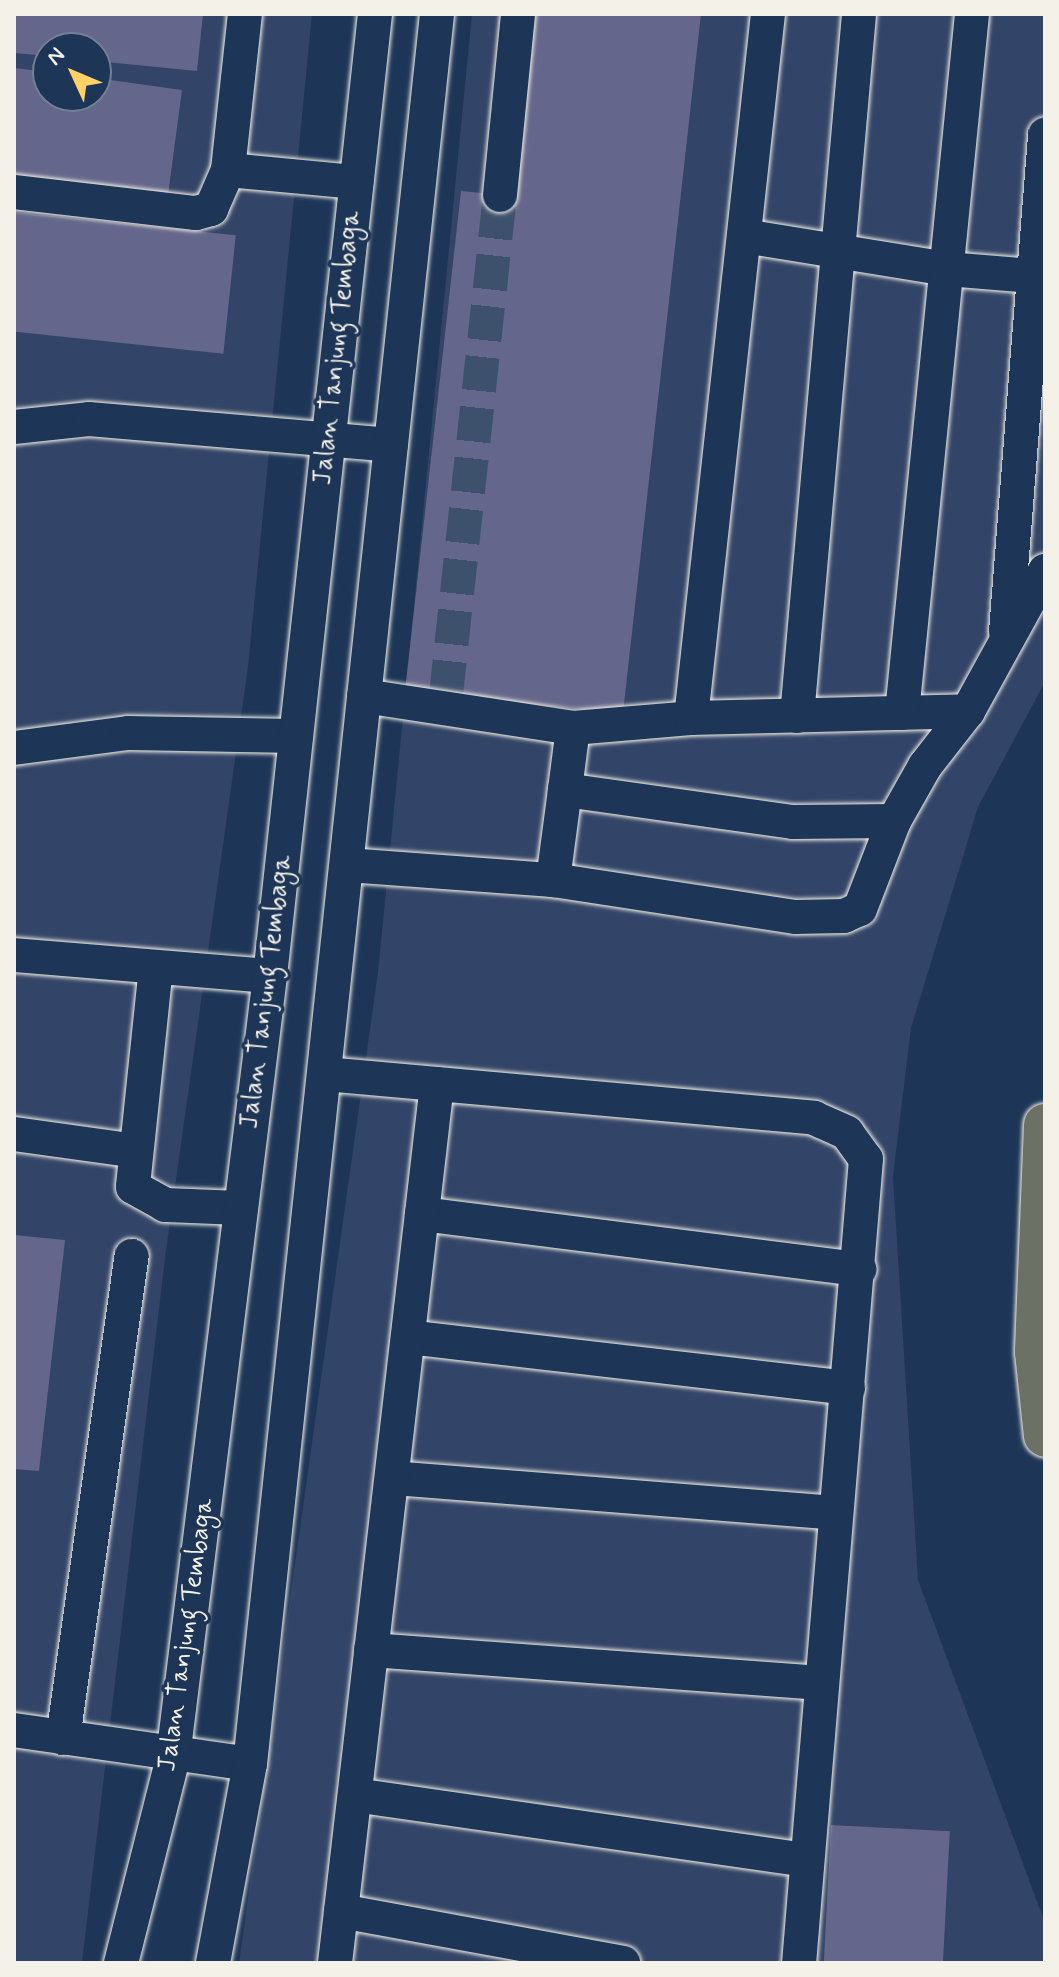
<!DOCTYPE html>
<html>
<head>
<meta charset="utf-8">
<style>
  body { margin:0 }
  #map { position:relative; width:1059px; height:1977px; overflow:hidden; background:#1d3557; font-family:Mynerve,sans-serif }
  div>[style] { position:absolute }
  .built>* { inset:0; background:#324467 }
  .building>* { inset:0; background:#64668b; transform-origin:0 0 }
  .minor-tunnel>* { height:34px; margin-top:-17px; transform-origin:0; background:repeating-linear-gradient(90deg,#3d516d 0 34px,transparent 0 51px) }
  .roads { filter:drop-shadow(0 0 2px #f4f1e8) drop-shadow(0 0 2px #f4f1e8) }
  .minor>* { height:34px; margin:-17px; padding:0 17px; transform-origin:17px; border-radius:17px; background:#1d3557 }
  .major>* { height:42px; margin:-21px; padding:0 21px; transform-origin:21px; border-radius:21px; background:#6b7165 }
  span { translate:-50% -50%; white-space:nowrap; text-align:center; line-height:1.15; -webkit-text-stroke:7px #1d3557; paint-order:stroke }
  .street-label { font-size:26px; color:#f4f1e8 }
  .frame { position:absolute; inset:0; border:16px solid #f4f1e8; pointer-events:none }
  .north { position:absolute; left:32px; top:32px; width:80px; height:80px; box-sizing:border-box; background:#1d3557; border:2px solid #738091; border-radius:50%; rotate:314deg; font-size:22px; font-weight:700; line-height:32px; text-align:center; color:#f4f1e8 }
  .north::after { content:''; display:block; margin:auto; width:28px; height:36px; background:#ffd166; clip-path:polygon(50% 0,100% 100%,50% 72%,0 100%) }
</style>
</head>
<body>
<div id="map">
  <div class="built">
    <i style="clip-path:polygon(evenodd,14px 14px,312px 14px,248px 667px,165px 1258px,82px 1963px,14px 1963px,14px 14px,48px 48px,96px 48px,96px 96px,48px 96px,48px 48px)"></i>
    <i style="clip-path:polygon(472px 14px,1045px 14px,1045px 682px,978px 807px,911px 1028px,893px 1176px,918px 1580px,1045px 1923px,1045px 1963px,239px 1963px,378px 972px)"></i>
  </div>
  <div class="building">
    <i style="clip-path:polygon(14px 14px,203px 14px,197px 71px,96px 61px,96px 48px,48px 48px,48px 56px,14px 53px)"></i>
    <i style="clip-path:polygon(524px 14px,701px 14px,623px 713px,405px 691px,461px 191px,504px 195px)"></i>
    <i style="clip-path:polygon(14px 68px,48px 72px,48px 96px,96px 96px,96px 78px,182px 90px,168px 195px,14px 175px)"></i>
    <i style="left:14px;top:212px;width:223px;height:119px;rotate:6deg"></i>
    <i style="clip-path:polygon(14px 1235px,65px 1240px,39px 1471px,14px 1469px)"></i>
    <i style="left:831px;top:1825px;width:119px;height:138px;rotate:3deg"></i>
  </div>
  <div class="minor-tunnel">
    <i style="left:446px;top:695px;width:503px;rotate:-83.84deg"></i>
  </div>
  <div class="roads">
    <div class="minor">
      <i style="left:228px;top:170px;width:129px;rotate:5.4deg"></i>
      <i style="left:14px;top:192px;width:183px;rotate:6.6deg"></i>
      <i style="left:196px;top:213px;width:16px;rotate:-15deg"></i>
      <i style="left:211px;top:209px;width:43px;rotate:-66.4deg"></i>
      <i style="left:228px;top:170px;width:157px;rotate:-83.8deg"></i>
      <i style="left:500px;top:195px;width:182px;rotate:-84.3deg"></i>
      <i style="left:744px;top:236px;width:206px;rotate:9.2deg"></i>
      <i style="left:947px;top:269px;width:98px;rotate:4.7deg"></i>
      <i style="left:14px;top:427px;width:75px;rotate:-6.1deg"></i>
      <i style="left:89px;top:419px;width:303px;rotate:4.9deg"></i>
      <i style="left:1006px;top:632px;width:499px;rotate:-85.5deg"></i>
      <i style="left:364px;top:696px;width:211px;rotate:8.7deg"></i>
      <i style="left:573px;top:728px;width:118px;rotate:-4.8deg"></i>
      <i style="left:691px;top:718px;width:277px;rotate:-1.4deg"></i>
      <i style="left:902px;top:713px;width:702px;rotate:-84.28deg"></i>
      <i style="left:797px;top:716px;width:705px;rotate:-84.95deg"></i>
      <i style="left:691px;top:718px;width:708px;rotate:-83.76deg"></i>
      <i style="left:573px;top:728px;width:63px;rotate:97.4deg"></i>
      <i style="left:565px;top:790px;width:230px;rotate:8deg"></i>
      <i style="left:793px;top:822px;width:101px;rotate:-0.6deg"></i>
      <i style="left:894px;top:821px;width:63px;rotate:-60.6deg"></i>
      <i style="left:925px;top:766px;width:70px;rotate:-52deg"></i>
      <i style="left:968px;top:711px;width:160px;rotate:-61.2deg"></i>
      <i style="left:14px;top:748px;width:115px;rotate:-7.5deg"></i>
      <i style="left:128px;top:733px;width:168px;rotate:1deg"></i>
      <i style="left:565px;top:790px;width:91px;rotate:97.6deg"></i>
      <i style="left:553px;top:880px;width:245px;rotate:8.7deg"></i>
      <i style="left:795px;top:917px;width:49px;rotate:-1.2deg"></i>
      <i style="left:844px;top:916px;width:17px;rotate:-24deg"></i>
      <i style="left:860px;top:909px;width:94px;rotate:-68.9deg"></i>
      <i style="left:347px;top:865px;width:207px;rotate:4.2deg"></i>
      <i style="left:14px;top:955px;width:257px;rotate:4.7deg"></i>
      <i style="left:156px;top:967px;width:221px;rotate:96deg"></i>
      <i style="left:133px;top:1187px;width:37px;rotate:29deg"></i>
      <i style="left:165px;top:1205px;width:76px;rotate:2.3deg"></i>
      <i style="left:325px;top:1074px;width:491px;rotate:5.1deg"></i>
      <i style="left:814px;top:1118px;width:36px;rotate:24deg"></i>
      <i style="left:847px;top:1133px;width:32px;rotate:54deg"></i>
      <i style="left:866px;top:1159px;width:807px;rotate:94.76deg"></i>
      <i style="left:14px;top:1134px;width:123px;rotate:7.9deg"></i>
      <i style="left:422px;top:1214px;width:441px;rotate:7.2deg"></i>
      <i style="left:408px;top:1337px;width:443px;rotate:6.6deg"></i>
      <i style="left:392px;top:1478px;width:444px;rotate:4.5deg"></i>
      <i style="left:371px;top:1650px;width:448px;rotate:4.2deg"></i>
      <i style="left:14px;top:1730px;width:238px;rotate:8.2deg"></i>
      <i style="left:63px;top:1738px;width:487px;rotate:-81.9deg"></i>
      <i style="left:355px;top:1795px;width:456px;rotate:8.2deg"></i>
      <i style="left:341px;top:1911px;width:287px;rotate:10.4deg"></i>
      <i style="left:121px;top:1963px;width:212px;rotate:-75.8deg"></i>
      <i style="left:173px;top:1757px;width:787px;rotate:-82.92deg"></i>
      <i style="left:270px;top:976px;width:968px;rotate:-83.77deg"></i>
      <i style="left:213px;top:1963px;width:202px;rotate:-79.5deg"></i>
      <i style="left:250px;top:1764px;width:1760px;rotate:-83.9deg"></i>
      <i style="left:335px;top:1963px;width:885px;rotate:-83.38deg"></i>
    </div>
    <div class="major">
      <i style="left:1045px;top:1125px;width:227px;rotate:92.3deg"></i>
      <i style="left:1036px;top:1352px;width:84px;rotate:83.9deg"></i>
    </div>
  </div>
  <div class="street-label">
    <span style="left:338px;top:348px;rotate:-84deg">Jalan Tanjung Tembaga</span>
    <span style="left:267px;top:992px;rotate:-83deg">Jalan Tanjung Tembaga</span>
    <span style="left:187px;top:1635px;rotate:-82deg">Jalan Tanjung Tembaga</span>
  </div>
  <div class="frame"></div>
  <div class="north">N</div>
</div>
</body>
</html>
